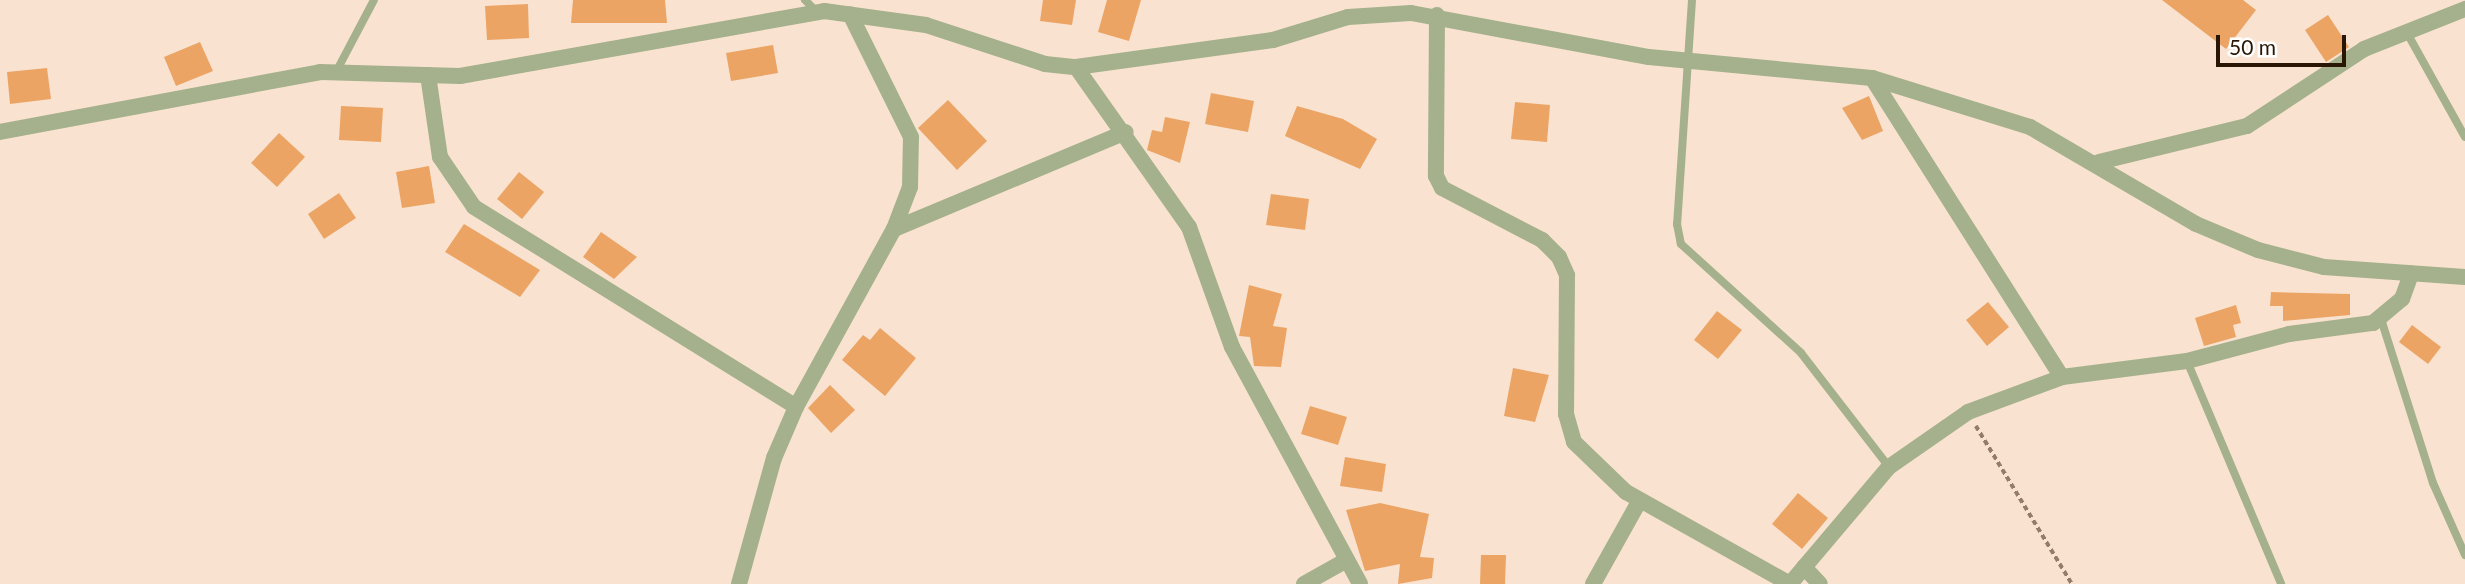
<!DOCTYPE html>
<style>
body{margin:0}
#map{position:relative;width:2465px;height:584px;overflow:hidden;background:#f9e3d0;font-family:Lato,sans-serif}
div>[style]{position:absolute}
.building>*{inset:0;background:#eca464}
.path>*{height:3.5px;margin-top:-1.75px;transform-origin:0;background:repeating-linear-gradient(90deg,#927d6b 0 5px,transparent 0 8.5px)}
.lane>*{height:8px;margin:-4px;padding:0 4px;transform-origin:4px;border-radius:4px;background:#a5b18c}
.street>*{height:16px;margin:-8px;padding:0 8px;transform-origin:8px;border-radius:8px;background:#a5b18c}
span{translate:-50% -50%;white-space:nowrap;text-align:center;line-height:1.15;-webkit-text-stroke:5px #fff;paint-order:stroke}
.scale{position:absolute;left:2216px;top:35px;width:130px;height:32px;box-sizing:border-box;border:4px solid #291604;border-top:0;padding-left:9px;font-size:21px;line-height:24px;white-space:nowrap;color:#291604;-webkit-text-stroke:5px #fff;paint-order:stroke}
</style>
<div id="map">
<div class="building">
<i style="clip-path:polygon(573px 0,665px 0,667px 23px,571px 23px)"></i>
<i style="clip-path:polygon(1043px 0,1076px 0,1072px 25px,1040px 21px)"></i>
<i style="clip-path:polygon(1107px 0,1141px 0,1129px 41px,1098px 32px)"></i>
<i style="clip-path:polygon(2162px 0,2243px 0,2256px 10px,2226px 49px)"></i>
<i style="clip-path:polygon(528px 4px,529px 38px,487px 40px,485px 6px)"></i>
<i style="clip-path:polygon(2328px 15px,2349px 47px,2326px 62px,2305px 30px)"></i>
<i style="clip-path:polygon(200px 42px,213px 71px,176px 86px,164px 57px)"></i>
<i style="clip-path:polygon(773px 45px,778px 73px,731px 81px,726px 53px)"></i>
<i style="clip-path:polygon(47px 68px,51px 99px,10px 104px,7px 72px)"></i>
<i style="clip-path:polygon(1211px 93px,1254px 101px,1248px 132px,1205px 124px)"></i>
<i style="clip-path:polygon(1869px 96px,1883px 131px,1862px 140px,1842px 108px)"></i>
<i style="clip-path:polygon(948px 100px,987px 141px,957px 170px,918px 128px)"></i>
<i style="clip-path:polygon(1515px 102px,1550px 105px,1547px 142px,1511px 139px)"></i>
<i style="clip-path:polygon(341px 106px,383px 108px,381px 142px,339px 140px)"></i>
<i style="clip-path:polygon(1297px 106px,1343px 119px,1377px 139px,1360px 169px,1285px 136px)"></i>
<i style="clip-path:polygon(1165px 117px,1190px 122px,1180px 163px,1147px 150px,1152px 130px,1162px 132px)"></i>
<i style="clip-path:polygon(279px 133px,305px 157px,277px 187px,251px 163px)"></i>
<i style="clip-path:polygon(429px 166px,435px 203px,402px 208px,396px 172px)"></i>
<i style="clip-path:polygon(519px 172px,544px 192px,522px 219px,497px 199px)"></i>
<i style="clip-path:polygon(339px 193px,356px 218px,324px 239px,308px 214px)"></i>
<i style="clip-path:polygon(1271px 194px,1309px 199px,1305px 230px,1266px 225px)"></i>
<i style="clip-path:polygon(464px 224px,540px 270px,520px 297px,445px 252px)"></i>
<i style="clip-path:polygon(601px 232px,637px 257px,614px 279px,583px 257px)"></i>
<i style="clip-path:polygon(1249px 285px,1282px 294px,1273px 326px,1287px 328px,1281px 367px,1254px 366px,1250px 337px,1239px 336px)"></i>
<i style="clip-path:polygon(2271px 292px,2350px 294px,2350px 315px,2283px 321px,2283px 306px,2270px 306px)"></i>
<i style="clip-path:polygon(1988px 302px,2009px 327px,1987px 346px,1966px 320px)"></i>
<i style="clip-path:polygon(2236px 305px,2241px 323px,2233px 325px,2236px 337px,2204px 346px,2195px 318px)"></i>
<i style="clip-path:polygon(1717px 311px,1742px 330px,1718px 359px,1694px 340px)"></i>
<i style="clip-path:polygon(2412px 325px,2441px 347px,2428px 364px,2399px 342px)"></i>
<i style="clip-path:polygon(880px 328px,916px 358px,885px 396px,842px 360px,863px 335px,870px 340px)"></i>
<i style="clip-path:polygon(1513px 368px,1549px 375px,1535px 422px,1504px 416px)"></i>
<i style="clip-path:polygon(830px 385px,855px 410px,831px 433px,808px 408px)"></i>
<i style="clip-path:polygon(1310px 406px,1347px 417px,1338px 445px,1301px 434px)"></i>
<i style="clip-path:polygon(1345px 457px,1386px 464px,1382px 492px,1340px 486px)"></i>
<i style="clip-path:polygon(1798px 493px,1828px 518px,1802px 549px,1772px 524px)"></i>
<i style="clip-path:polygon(1380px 503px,1429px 514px,1420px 557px,1434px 558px,1432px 578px,1398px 584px,1400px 564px,1365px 571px,1346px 510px)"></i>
<i style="clip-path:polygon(1481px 555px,1506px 555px,1505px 584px,1480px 584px)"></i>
</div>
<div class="path">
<i style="left:1976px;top:426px;width:185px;rotate:58.7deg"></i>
</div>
<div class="lane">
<i style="left:805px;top:0;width:17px;rotate:45deg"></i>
<i style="left:1692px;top:0;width:225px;rotate:93.8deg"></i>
<i style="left:1677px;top:224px;width:20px;rotate:79deg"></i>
<i style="left:1681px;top:244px;width:162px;rotate:42.2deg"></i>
<i style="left:1801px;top:353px;width:144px;rotate:52.3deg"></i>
<i style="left:2406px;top:31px;width:121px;rotate:60.9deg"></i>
<i style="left:336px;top:72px;width:81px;rotate:-62.2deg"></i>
<i style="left:2381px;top:319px;width:172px;rotate:72.4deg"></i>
<i style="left:2433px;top:483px;width:79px;rotate:66deg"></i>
<i style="left:2187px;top:361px;width:242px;rotate:67.1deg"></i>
</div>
<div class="street">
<i style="left:1437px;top:15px;width:161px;rotate:90.4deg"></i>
<i style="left:1436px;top:176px;width:13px;rotate:63deg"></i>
<i style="left:1442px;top:188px;width:113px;rotate:27.5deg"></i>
<i style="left:1542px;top:240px;width:24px;rotate:45deg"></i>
<i style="left:1559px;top:257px;width:20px;rotate:66deg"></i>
<i style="left:1567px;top:275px;width:139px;rotate:90.4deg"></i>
<i style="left:1566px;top:414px;width:29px;rotate:74deg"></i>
<i style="left:1574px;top:442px;width:72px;rotate:43.9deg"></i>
<i style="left:1626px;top:492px;width:188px;rotate:29.3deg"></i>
<i style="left:1076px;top:67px;width:196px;rotate:54.8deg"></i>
<i style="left:1189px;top:227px;width:127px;rotate:70.3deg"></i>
<i style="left:1232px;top:347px;width:269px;rotate:61.6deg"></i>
<i style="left:428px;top:75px;width:83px;rotate:81.7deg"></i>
<i style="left:440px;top:157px;width:60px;rotate:55.8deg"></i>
<i style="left:474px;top:207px;width:379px;rotate:31.8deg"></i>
<i style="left:1872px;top:78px;width:354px;rotate:57.6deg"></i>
<i style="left:0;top:132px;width:326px;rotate:-10.6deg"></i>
<i style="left:320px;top:72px;width:140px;rotate:1.6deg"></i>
<i style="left:460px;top:76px;width:370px;rotate:-10.1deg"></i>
<i style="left:824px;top:11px;width:103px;rotate:7.8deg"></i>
<i style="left:926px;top:25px;width:125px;rotate:18.1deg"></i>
<i style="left:1045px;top:64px;width:31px;rotate:6deg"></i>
<i style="left:1076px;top:67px;width:199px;rotate:-7.8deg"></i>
<i style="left:1273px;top:40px;width:78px;rotate:-17deg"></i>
<i style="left:1348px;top:17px;width:63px;rotate:-3.6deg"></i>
<i style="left:1411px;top:13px;width:242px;rotate:10.5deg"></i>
<i style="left:1649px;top:57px;width:224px;rotate:5.4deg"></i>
<i style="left:1872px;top:78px;width:165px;rotate:17.2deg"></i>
<i style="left:2030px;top:127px;width:192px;rotate:30.3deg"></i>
<i style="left:2196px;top:224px;width:67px;rotate:22.8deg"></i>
<i style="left:2258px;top:250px;width:68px;rotate:14.4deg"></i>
<i style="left:2324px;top:267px;width:141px;rotate:4.1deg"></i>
<i style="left:2099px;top:162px;width:152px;rotate:-13.7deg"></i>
<i style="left:2247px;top:126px;width:140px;rotate:-33.3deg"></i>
<i style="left:2364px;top:49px;width:109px;rotate:-21.6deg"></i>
<i style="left:894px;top:229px;width:251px;rotate:-22.7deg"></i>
<i style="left:1804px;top:567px;width:23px;rotate:47deg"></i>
<i style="left:739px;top:584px;width:131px;rotate:-74.5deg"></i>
<i style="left:774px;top:458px;width:56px;rotate:-66.7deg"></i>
<i style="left:796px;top:407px;width:203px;rotate:-61.2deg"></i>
<i style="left:894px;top:229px;width:45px;rotate:-69.1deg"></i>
<i style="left:910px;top:187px;width:50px;rotate:-88.9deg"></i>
<i style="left:911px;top:137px;width:137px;rotate:-116.4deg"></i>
<i style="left:1304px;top:584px;width:49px;rotate:-29.2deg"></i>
<i style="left:1593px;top:584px;width:96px;rotate:-60.8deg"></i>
<i style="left:1790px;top:584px;width:153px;rotate:-49.8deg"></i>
<i style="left:1889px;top:467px;width:96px;rotate:-34.8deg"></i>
<i style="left:1968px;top:412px;width:100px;rotate:-20.4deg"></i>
<i style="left:2062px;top:377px;width:126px;rotate:-7.3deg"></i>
<i style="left:2187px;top:361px;width:106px;rotate:-14.8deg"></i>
<i style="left:2289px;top:334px;width:85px;rotate:-7.5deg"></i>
<i style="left:2373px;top:323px;width:38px;rotate:-40deg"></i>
<i style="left:2402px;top:299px;width:27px;rotate:-70deg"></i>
</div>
<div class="scale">50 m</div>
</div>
